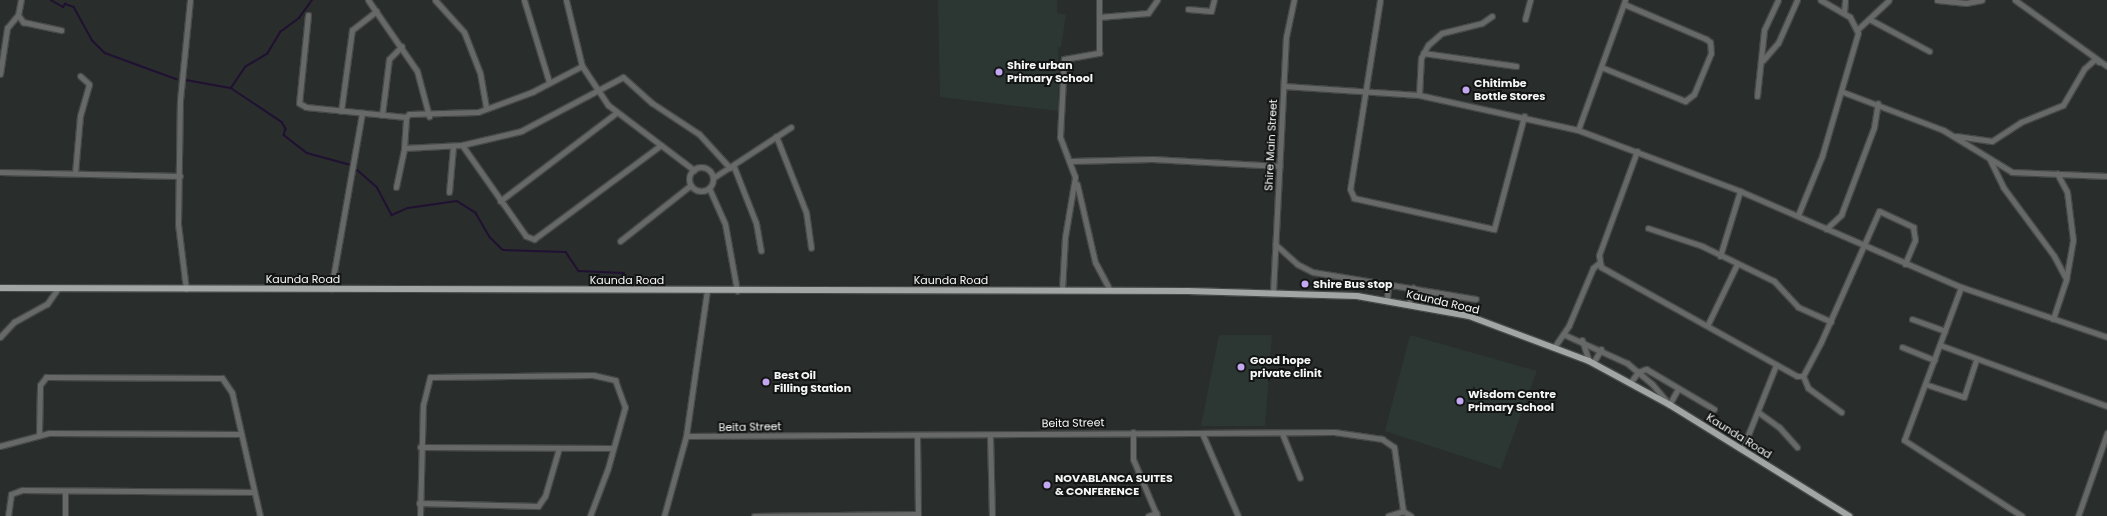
<!DOCTYPE html>
<style>
body{margin:0}
#map{position:relative;width:2107px;height:516px;overflow:hidden;background:#292d2b;font-family:Poppins,sans-serif}
div>[style]{position:absolute}
.built>*{inset:0;background:#2c3733}
.stream>*{height:1.5px;margin:-0.75px;padding:0 0.75px;transform-origin:0.75px;border-radius:0.75px;background:#201132}
.roads{filter:drop-shadow(1px 0 #454947) drop-shadow(-1px 0 #454947) drop-shadow(0 1px #454947) drop-shadow(0 -1px #454947)}
.minor>*{height:5px;margin:-2.5px;padding:0 2.5px;transform-origin:2.5px;border-radius:2.5px;background:#676969}
.minor>.ring{margin:-2.5px;padding:0;box-sizing:content-box;background:none;border:5px solid #676969;border-radius:50%}
.major>*{height:6px;margin:-3px;padding:0 3px;transform-origin:3px;border-radius:3px;background:#a2a6a5}
.dots>*{width:11px;height:11px;translate:-50% -50%;box-sizing:border-box;border:2px solid #131514;border-radius:50%}
span{translate:-50% -50%;white-space:nowrap;text-align:center;line-height:1.15;-webkit-text-stroke:4px #131514;paint-order:stroke}
.poi-label{font-size:11px;color:#f3f6f5;font-weight:700}
.left{translate:0 -50%;text-align:left}
.street-label{font-size:11px;color:#f3f6f5}
</style>
<div id="map">
<div class="built">
<i style="clip-path:polygon(938px 0,1057px 0,1057px 13px,1066px 15px,1061px 47px,1058px 47px,1059px 111px,940px 97px)"></i>
<i style="clip-path:polygon(1219px 335px,1272px 335px,1265px 426px,1201px 426px)"></i>
<i style="clip-path:polygon(1410px 335px,1537px 371px,1501px 469px,1385px 431px)"></i>
</div>
<div class="stream">
<i style="left:51px;top:0;width:14px;rotate:30deg"></i>
<i style="left:63px;top:7px;width:4px;rotate:-56deg"></i>
<i style="left:65px;top:4px;width:9px;rotate:18deg"></i>
<i style="left:74px;top:7px;width:39px;rotate:61deg"></i>
<i style="left:93px;top:41px;width:17px;rotate:45deg"></i>
<i style="left:105px;top:53px;width:76px;rotate:20.1deg"></i>
<i style="left:186px;top:80px;width:46px;rotate:10.1deg"></i>
<i style="left:231px;top:88px;width:61px;rotate:33.7deg"></i>
<i style="left:282px;top:122px;width:8px;rotate:60deg"></i>
<i style="left:286px;top:129px;width:6px;rotate:108deg"></i>
<i style="left:284px;top:135px;width:29px;rotate:38deg"></i>
<i style="left:307px;top:153px;width:46px;rotate:15.3deg"></i>
<i style="left:231px;top:88px;width:25px;rotate:-56deg"></i>
<i style="left:245px;top:67px;width:26px;rotate:-31deg"></i>
<i style="left:267px;top:54px;width:26px;rotate:-59deg"></i>
<i style="left:280px;top:32px;width:24px;rotate:-36deg"></i>
<i style="left:299px;top:18px;width:22px;rotate:-54deg"></i>
<i style="left:354px;top:167px;width:30px;rotate:41deg"></i>
<i style="left:377px;top:187px;width:32px;rotate:62deg"></i>
<i style="left:392px;top:215px;width:17px;rotate:-24deg"></i>
<i style="left:408px;top:208px;width:49px;rotate:-8.1deg"></i>
<i style="left:457px;top:201px;width:22px;rotate:32deg"></i>
<i style="left:476px;top:213px;width:28px;rotate:60deg"></i>
<i style="left:490px;top:237px;width:18px;rotate:45deg"></i>
<i style="left:503px;top:250px;width:63px;rotate:1.8deg"></i>
<i style="left:566px;top:252px;width:23px;rotate:56deg"></i>
<i style="left:579px;top:271px;width:45px;rotate:2.5deg"></i>
</div>
<div class="roads">
<div class="minor">
<i style="left:368px;top:0;width:86px;rotate:55.4deg"></i>
<i style="left:417px;top:71px;width:47px;rotate:75.1deg"></i>
<i style="left:435px;top:0;width:43px;rotate:47.8deg"></i>
<i style="left:464px;top:32px;width:44px;rotate:68.7deg"></i>
<i style="left:480px;top:73px;width:36px;rotate:80deg"></i>
<i style="left:524px;top:0;width:86px;rotate:73deg"></i>
<i style="left:566px;top:0;width:68px;rotate:76.4deg"></i>
<i style="left:582px;top:66px;width:47px;rotate:56.3deg"></i>
<i style="left:608px;top:105px;width:108px;rotate:37.1deg"></i>
<i style="left:1380px;top:0;width:191px;rotate:99deg"></i>
<i style="left:1350px;top:189px;width:10px;rotate:66deg"></i>
<i style="left:1354px;top:198px;width:143px;rotate:12.5deg"></i>
<i style="left:1494px;top:229px;width:117px;rotate:-75.1deg"></i>
<i style="left:1937px;top:0;width:29px;rotate:6deg"></i>
<i style="left:1966px;top:3px;width:16px;rotate:-11deg"></i>
<i style="left:2015px;top:0;width:113px;rotate:35.7deg"></i>
<i style="left:1188px;top:9px;width:23px;rotate:5deg"></i>
<i style="left:1211px;top:11px;width:11px;rotate:-75deg"></i>
<i style="left:1844px;top:12px;width:12px;rotate:-85deg"></i>
<i style="left:18px;top:15px;width:15px;rotate:-79deg"></i>
<i style="left:308px;top:15px;width:88px;rotate:95.8deg"></i>
<i style="left:299px;top:103px;width:8px;rotate:30deg"></i>
<i style="left:306px;top:107px;width:100px;rotate:5.7deg"></i>
<i style="left:1099px;top:17px;width:49px;rotate:-4.7deg"></i>
<i style="left:1148px;top:13px;width:16px;rotate:-55deg"></i>
<i style="left:1525px;top:19px;width:20px;rotate:-75deg"></i>
<i style="left:1871px;top:20px;width:66px;rotate:28.1deg"></i>
<i style="left:1858px;top:29px;width:42px;rotate:-43.1deg"></i>
<i style="left:1423px;top:53px;width:94px;rotate:8deg"></i>
<i style="left:1763px;top:60px;width:23px;rotate:-49deg"></i>
<i style="left:1778px;top:43px;width:47px;rotate:-66.2deg"></i>
<i style="left:1601px;top:67px;width:91px;rotate:22deg"></i>
<i style="left:1685px;top:101px;width:11px;rotate:-38deg"></i>
<i style="left:1694px;top:94px;width:44px;rotate:-67.5deg"></i>
<i style="left:1711px;top:53px;width:11px;rotate:-95deg"></i>
<i style="left:1710px;top:42px;width:5px;rotate:-143deg"></i>
<i style="left:1706px;top:39px;width:89px;rotate:-156.9deg"></i>
<i style="left:0;top:74px;width:47px;rotate:-81.3deg"></i>
<i style="left:7px;top:28px;width:17px;rotate:-50deg"></i>
<i style="left:18px;top:15px;width:9px;rotate:54deg"></i>
<i style="left:23px;top:22px;width:39px;rotate:12deg"></i>
<i style="left:1284px;top:86px;width:135px;rotate:3.8deg"></i>
<i style="left:1419px;top:95px;width:163px;rotate:12.4deg"></i>
<i style="left:1578px;top:130px;width:173px;rotate:20.6deg"></i>
<i style="left:1740px;top:191px;width:241px;rotate:23.5deg"></i>
<i style="left:1961px;top:287px;width:154px;rotate:18.9deg"></i>
<i style="left:1843px;top:92px;width:107px;rotate:20.8deg"></i>
<i style="left:1943px;top:130px;width:81px;rotate:31.3deg"></i>
<i style="left:2012px;top:172px;width:95px;rotate:2.4deg"></i>
<i style="left:1419px;top:95px;width:37px;rotate:-87deg"></i>
<i style="left:1421px;top:58px;width:15px;rotate:-62deg"></i>
<i style="left:1428px;top:45px;width:18px;rotate:-41deg"></i>
<i style="left:1442px;top:33px;width:41px;rotate:-14deg"></i>
<i style="left:1482px;top:23px;width:12px;rotate:-35deg"></i>
<i style="left:1757px;top:96px;width:66px;rotate:-83.9deg"></i>
<i style="left:1764px;top:30px;width:33px;rotate:-65deg"></i>
<i style="left:341px;top:111px;width:82px;rotate:-82.3deg"></i>
<i style="left:352px;top:30px;width:31px;rotate:-38deg"></i>
<i style="left:382px;top:115px;width:56px;rotate:-82.9deg"></i>
<i style="left:389px;top:59px;width:18px;rotate:-45deg"></i>
<i style="left:1578px;top:130px;width:138px;rotate:-70.1deg"></i>
<i style="left:776px;top:136px;width:82px;rotate:68.5deg"></i>
<i style="left:806px;top:212px;width:36px;rotate:82deg"></i>
<i style="left:1956px;top:136px;width:36px;rotate:8deg"></i>
<i style="left:1992px;top:141px;width:35px;rotate:-33deg"></i>
<i style="left:2021px;top:122px;width:45px;rotate:-22deg"></i>
<i style="left:2063px;top:105px;width:42px;rotate:-59.7deg"></i>
<i style="left:2084px;top:69px;width:15px;rotate:-42deg"></i>
<i style="left:2095px;top:59px;width:5px;rotate:37deg"></i>
<i style="left:462px;top:145px;width:111px;rotate:54.9deg"></i>
<i style="left:526px;top:236px;width:9px;rotate:21deg"></i>
<i style="left:534px;top:239px;width:158px;rotate:-36.5deg"></i>
<i style="left:404px;top:148px;width:31px;rotate:-86deg"></i>
<i style="left:406px;top:117px;width:4px;rotate:-45deg"></i>
<i style="left:409px;top:114px;width:69px;rotate:-1.7deg"></i>
<i style="left:478px;top:112px;width:58px;rotate:-20.3deg"></i>
<i style="left:532px;top:92px;width:56px;rotate:-27.5deg"></i>
<i style="left:1637px;top:151px;width:111px;rotate:110.1deg"></i>
<i style="left:1599px;top:255px;width:12px;rotate:81deg"></i>
<i style="left:1601px;top:267px;width:224px;rotate:29.1deg"></i>
<i style="left:1797px;top:376px;width:6px"></i>
<i style="left:1803px;top:376px;width:38px;rotate:-62deg"></i>
<i style="left:1821px;top:342px;width:143px;rotate:-66.1deg"></i>
<i style="left:1879px;top:211px;width:38px;rotate:25deg"></i>
<i style="left:1913px;top:227px;width:13px;rotate:81deg"></i>
<i style="left:1915px;top:240px;width:26px;rotate:113deg"></i>
<i style="left:1990px;top:160px;width:30px;rotate:64deg"></i>
<i style="left:2003px;top:187px;width:86px;rotate:53.5deg"></i>
<i style="left:2054px;top:256px;width:26px;rotate:62deg"></i>
<i style="left:1070px;top:161px;width:82px;rotate:-1.4deg"></i>
<i style="left:1152px;top:159px;width:128px;rotate:3.1deg"></i>
<i style="left:734px;top:167px;width:60px;rotate:68.6deg"></i>
<i style="left:756px;top:223px;width:28px;rotate:80deg"></i>
<i class="ring" style="left:689px;top:167px;width:19px;height:19px"></i>
<i style="left:0;top:172px;width:180px;rotate:1.3deg"></i>
<i style="left:75px;top:173px;width:57px;rotate:-85deg"></i>
<i style="left:80px;top:116px;width:33px;rotate:-74deg"></i>
<i style="left:89px;top:84px;width:12px;rotate:-138deg"></i>
<i style="left:713px;top:178px;width:93px;rotate:-33.2deg"></i>
<i style="left:1077px;top:184px;width:80px;rotate:77deg"></i>
<i style="left:1095px;top:262px;width:32px;rotate:62deg"></i>
<i style="left:396px;top:187px;width:40px;rotate:-78deg"></i>
<i style="left:404px;top:148px;width:58px;rotate:-3deg"></i>
<i style="left:462px;top:145px;width:61px;rotate:-13.3deg"></i>
<i style="left:521px;top:131px;width:115px;rotate:-27.9deg"></i>
<i style="left:623px;top:77px;width:39px;rotate:42deg"></i>
<i style="left:652px;top:103px;width:56px;rotate:33.4deg"></i>
<i style="left:699px;top:134px;width:46px;rotate:47.6deg"></i>
<i style="left:709px;top:188px;width:39px;rotate:66deg"></i>
<i style="left:725px;top:224px;width:68px;rotate:79.8deg"></i>
<i style="left:449px;top:192px;width:45px;rotate:-84.9deg"></i>
<i style="left:500px;top:201px;width:146px;rotate:-37.2deg"></i>
<i style="left:1798px;top:215px;width:64px;rotate:-67.9deg"></i>
<i style="left:1822px;top:156px;width:128px;rotate:-73.7deg"></i>
<i style="left:1858px;top:33px;width:18px;rotate:-117deg"></i>
<i style="left:1850px;top:17px;width:34px;rotate:-150deg"></i>
<i style="left:1648px;top:228px;width:57px;rotate:18.4deg"></i>
<i style="left:1702px;top:246px;width:80px;rotate:25.9deg"></i>
<i style="left:1774px;top:281px;width:35px;rotate:47deg"></i>
<i style="left:1798px;top:307px;width:36px;rotate:24deg"></i>
<i style="left:1826px;top:229px;width:21px;rotate:-43deg"></i>
<i style="left:1841px;top:215px;width:94px;rotate:-69.4deg"></i>
<i style="left:1874px;top:127px;width:24px;rotate:-81deg"></i>
<i style="left:620px;top:241px;width:90px;rotate:-38.3deg"></i>
<i style="left:1275px;top:244px;width:30px;rotate:42deg"></i>
<i style="left:1297px;top:264px;width:18px;rotate:27deg"></i>
<i style="left:1313px;top:272px;width:165px;rotate:9.4deg"></i>
<i style="left:1720px;top:256px;width:68px;rotate:-72.9deg"></i>
<i style="left:1961px;top:287px;width:163px;rotate:110.4deg"></i>
<i style="left:1904px;top:440px;width:140px;rotate:32.8deg"></i>
<i style="left:186px;top:289px;width:65px;rotate:-97deg"></i>
<i style="left:178px;top:224px;width:124px;rotate:-89.1deg"></i>
<i style="left:180px;top:100px;width:100px;rotate:-84.3deg"></i>
<i style="left:331px;top:289px;width:179px;rotate:-80deg"></i>
<i style="left:1062px;top:290px;width:53px;rotate:-86.8deg"></i>
<i style="left:1065px;top:237px;width:61px;rotate:-80.5deg"></i>
<i style="left:1075px;top:177px;width:43px;rotate:-110.6deg"></i>
<i style="left:1060px;top:137px;width:78px;rotate:-87.1deg"></i>
<i style="left:1064px;top:59px;width:36px;rotate:-10deg"></i>
<i style="left:1099px;top:53px;width:53px;rotate:-90deg"></i>
<i style="left:1273px;top:292px;width:255px;rotate:-87.1deg"></i>
<i style="left:1286px;top:37px;width:38px;rotate:-78deg"></i>
<i style="left:1387px;top:300px;width:17px;rotate:-87deg"></i>
<i style="left:1409px;top:303px;width:16px;rotate:-76deg"></i>
<i style="left:1912px;top:319px;width:35px;rotate:20deg"></i>
<i style="left:2053px;top:319px;width:41px;rotate:-71.6deg"></i>
<i style="left:2066px;top:280px;width:41px;rotate:-80.1deg"></i>
<i style="left:2073px;top:240px;width:48px;rotate:-97.1deg"></i>
<i style="left:2067px;top:192px;width:21px;rotate:-118deg"></i>
<i style="left:1708px;top:324px;width:67px;rotate:-64.2deg"></i>
<i style="left:1563px;top:334px;width:70px;rotate:24.4deg"></i>
<i style="left:1627px;top:363px;width:34px;rotate:40deg"></i>
<i style="left:1653px;top:385px;width:25px;rotate:50deg"></i>
<i style="left:0;top:337px;width:21px;rotate:-47deg"></i>
<i style="left:14px;top:322px;width:38px;rotate:-29deg"></i>
<i style="left:47px;top:304px;width:19px;rotate:-55deg"></i>
<i style="left:1582px;top:340px;width:22px;rotate:72deg"></i>
<i style="left:1940px;top:345px;width:178px;rotate:20.1deg"></i>
<i style="left:1555px;top:346px;width:25px;rotate:-56deg"></i>
<i style="left:1569px;top:325px;width:62px;rotate:-67.2deg"></i>
<i style="left:1593px;top:268px;width:8px;rotate:-40deg"></i>
<i style="left:1902px;top:347px;width:35px;rotate:22deg"></i>
<i style="left:1593px;top:363px;width:16px;rotate:-60deg"></i>
<i style="left:1803px;top:376px;width:13px;rotate:67deg"></i>
<i style="left:1808px;top:388px;width:41px;rotate:36deg"></i>
<i style="left:1630px;top:383px;width:14px;rotate:-54deg"></i>
<i style="left:1638px;top:372px;width:9px;rotate:-21deg"></i>
<i style="left:1646px;top:369px;width:79px;rotate:30.5deg"></i>
<i style="left:1925px;top:384px;width:41px;rotate:18.4deg"></i>
<i style="left:1964px;top:397px;width:40px;rotate:-72deg"></i>
<i style="left:1669px;top:405px;width:18px;rotate:-61deg"></i>
<i style="left:1758px;top:412px;width:26px;rotate:36deg"></i>
<i style="left:1779px;top:427px;width:27px;rotate:48deg"></i>
<i style="left:1133px;top:432px;width:27px;rotate:90deg"></i>
<i style="left:1133px;top:459px;width:62px;rotate:67.2deg"></i>
<i style="left:1202px;top:433px;width:90px;rotate:66.6deg"></i>
<i style="left:1282px;top:433px;width:48px;rotate:68.2deg"></i>
<i style="left:39px;top:434px;width:49px;rotate:-88.8deg"></i>
<i style="left:40px;top:385px;width:10px;rotate:-53deg"></i>
<i style="left:46px;top:377px;width:176px;rotate:0.3deg"></i>
<i style="left:222px;top:378px;width:18px;rotate:56deg"></i>
<i style="left:232px;top:393px;width:126px;rotate:77.2deg"></i>
<i style="left:917px;top:435px;width:81px;rotate:89.3deg"></i>
<i style="left:990px;top:435px;width:81px;rotate:88.6deg"></i>
<i style="left:686px;top:436px;width:648px;rotate:-0.35deg"></i>
<i style="left:1334px;top:432px;width:49px;rotate:8.3deg"></i>
<i style="left:1382px;top:439px;width:14px;rotate:34deg"></i>
<i style="left:1394px;top:447px;width:65px;rotate:82deg"></i>
<i style="left:0;top:446px;width:51px;rotate:-14.9deg"></i>
<i style="left:49px;top:433px;width:192px;rotate:0.3deg"></i>
<i style="left:420px;top:447px;width:193px;rotate:0.3deg"></i>
<i style="left:1742px;top:450px;width:92px;rotate:-68.2deg"></i>
<i style="left:65px;top:491px;width:25px;rotate:90deg"></i>
<i style="left:419px;top:503px;width:119px;rotate:1.4deg"></i>
<i style="left:538px;top:506px;width:12px;rotate:-55deg"></i>
<i style="left:545px;top:496px;width:50px;rotate:-73.7deg"></i>
<i style="left:1403px;top:511px;width:9px;rotate:32deg"></i>
<i style="left:8px;top:516px;width:22px;rotate:-82deg"></i>
<i style="left:11px;top:494px;width:12px;rotate:-20deg"></i>
<i style="left:22px;top:490px;width:232px;rotate:0.5deg"></i>
<i style="left:420px;top:516px;width:111px;rotate:-88.5deg"></i>
<i style="left:423px;top:405px;width:29px;rotate:-76deg"></i>
<i style="left:430px;top:377px;width:163px;rotate:-0.7deg"></i>
<i style="left:593px;top:375px;width:23px;rotate:13deg"></i>
<i style="left:615px;top:380px;width:29px;rotate:70deg"></i>
<i style="left:625px;top:407px;width:63px;rotate:105.6deg"></i>
<i style="left:608px;top:468px;width:51px;rotate:110.6deg"></i>
<i style="left:664px;top:516px;width:83px;rotate:-74.6deg"></i>
<i style="left:686px;top:436px;width:147px;rotate:-81.8deg"></i>
<i style="left:754px;top:516px;width:163px;rotate:-0.7deg"></i>
<i style="left:1148px;top:516px;width:9px;rotate:-21deg"></i>
<i style="left:1388px;top:516px;width:16px;rotate:-18deg"></i>
<i style="left:2078px;top:516px;width:88px;rotate:-70.7deg"></i>
</div>
<div class="major">
<i style="left:0;top:288px;width:1188px;rotate:0.14deg"></i>
<i style="left:1188px;top:291px;width:169px;rotate:1.7deg"></i>
<i style="left:1357px;top:296px;width:114px;rotate:10.1deg"></i>
<i style="left:1469px;top:316px;width:128px;rotate:20.6deg"></i>
<i style="left:1589px;top:361px;width:92px;rotate:28.5deg"></i>
<i style="left:1670px;top:405px;width:211px;rotate:31.8deg"></i>
</div>
</div>
<div class="dots">
<i style="left:999px;top:72px;background:#c4a7f1"></i>
<i style="left:1466px;top:90px;background:#c4a7f1"></i>
<i style="left:1305px;top:284px;background:#c4a7f1"></i>
<i style="left:1241px;top:367px;background:#c4a7f1"></i>
<i style="left:766px;top:382px;background:#c4a7f1"></i>
<i style="left:1460px;top:401px;background:#c4a7f1"></i>
<i style="left:1047px;top:485px;background:#c4a7f1"></i>
</div>
<div class="poi-label">
<span class="left" style="left:1007px;top:72px">Shire urban<br>Primary School</span>
<span class="left" style="left:1474px;top:90px">Chitimbe<br>Bottle Stores</span>
<span class="left" style="left:1313px;top:284px">Shire Bus stop</span>
<span class="left" style="left:1250px;top:367px">Good hope<br>private clinit</span>
<span class="left" style="left:774px;top:382px">Best Oil<br>Filling Station</span>
<span class="left" style="left:1468px;top:401px">Wisdom Centre<br>Primary School</span>
<span class="left" style="left:1055px;top:485px">NOVABLANCA SUITES<br>&amp; CONFERENCE</span>
</div>
<div class="street-label">
<span style="left:1271px;top:145px;rotate:-87deg">Shire Main Street</span>
<span style="left:303px;top:279px">Kaunda Road</span>
<span style="left:627px;top:280px">Kaunda Road</span>
<span style="left:951px;top:280px">Kaunda Road</span>
<span style="left:1443px;top:302px;rotate:13deg">Kaunda Road</span>
<span style="left:1073px;top:423px;rotate:-1deg">Beita Street</span>
<span style="left:750px;top:427px;rotate:-1deg">Beita Street</span>
<span style="left:1739px;top:436px;rotate:32deg">Kaunda Road</span>
</div>
</div>
